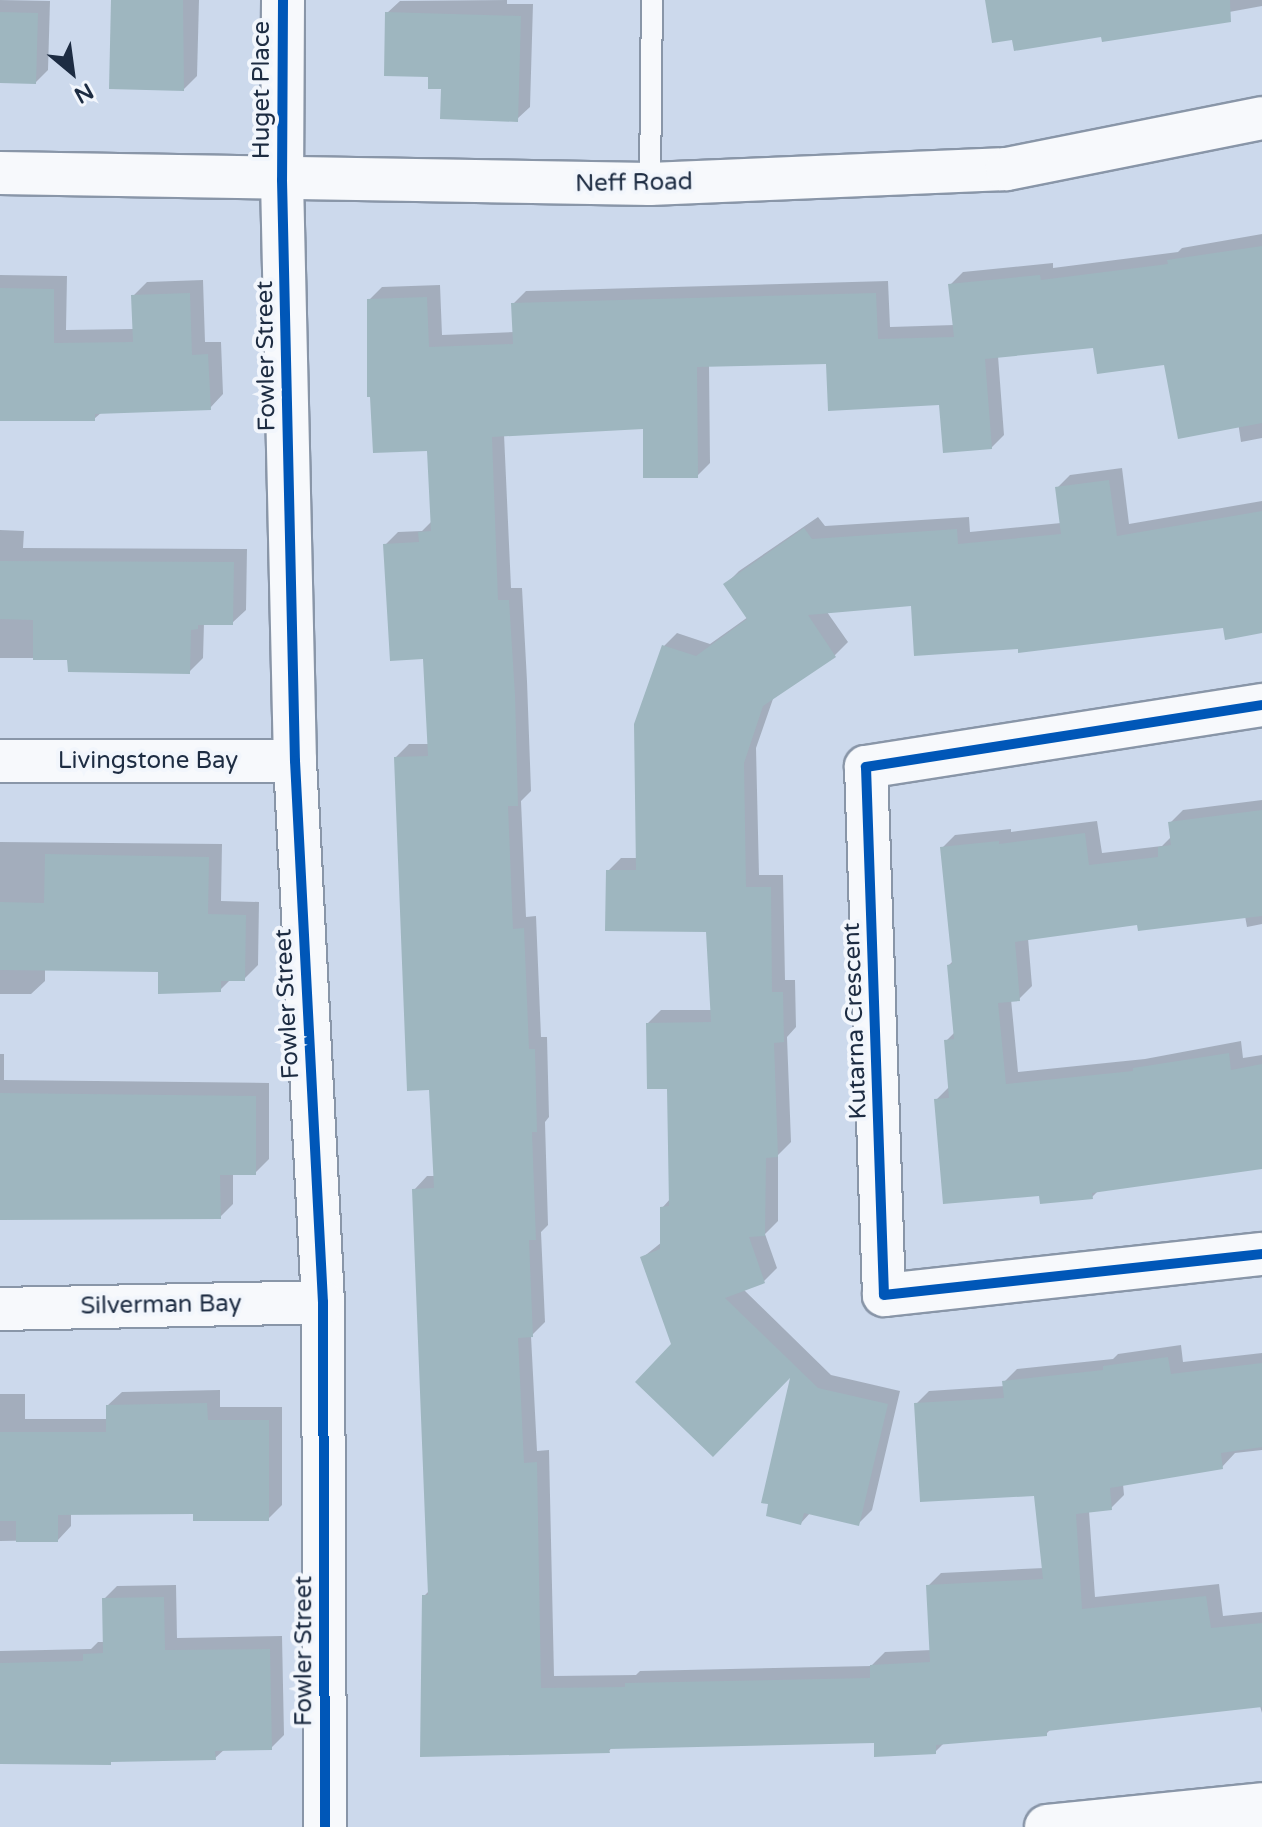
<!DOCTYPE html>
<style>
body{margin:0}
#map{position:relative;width:1262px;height:1827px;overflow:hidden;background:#ccd9ec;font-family:"Varela Round",sans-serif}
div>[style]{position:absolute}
.shadow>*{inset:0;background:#0003}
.building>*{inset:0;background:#9eb6bf}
.roads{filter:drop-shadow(2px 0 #8996a8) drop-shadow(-2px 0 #8996a8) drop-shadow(0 2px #8996a8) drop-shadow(0 -2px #8996a8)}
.lane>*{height:20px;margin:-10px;padding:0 10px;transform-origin:10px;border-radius:10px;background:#f7f9fc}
.street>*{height:42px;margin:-21px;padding:0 21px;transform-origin:21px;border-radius:21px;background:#f7f9fc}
.secondary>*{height:44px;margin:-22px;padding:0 22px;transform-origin:22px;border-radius:22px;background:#f7f9fc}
.cycleway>*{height:10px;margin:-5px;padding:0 5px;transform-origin:5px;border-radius:5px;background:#0057b8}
span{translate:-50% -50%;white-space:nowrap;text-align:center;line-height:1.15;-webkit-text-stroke:8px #f2f6fc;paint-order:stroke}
.street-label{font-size:24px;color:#1d2c42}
.north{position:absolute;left:32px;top:32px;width:80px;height:80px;-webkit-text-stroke:6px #f2f6fc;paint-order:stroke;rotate:151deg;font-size:22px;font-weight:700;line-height:32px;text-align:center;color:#1d2c42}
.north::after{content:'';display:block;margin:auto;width:28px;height:36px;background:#1d2c42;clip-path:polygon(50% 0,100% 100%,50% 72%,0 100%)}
</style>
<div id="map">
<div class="shadow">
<i style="clip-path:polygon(0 0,50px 1px,48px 70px,36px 82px,0 81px)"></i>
<i style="clip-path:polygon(113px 0,199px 0,197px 76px,184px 89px)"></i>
<i style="clip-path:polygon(507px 0,507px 4px,533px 4px,530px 107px,517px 119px,443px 87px,387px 13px,400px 1px)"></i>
<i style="clip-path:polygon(987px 0,1262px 0,1262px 6px,1103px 35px,1014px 37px)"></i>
<i style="clip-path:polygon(1262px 234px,1262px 438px,1241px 442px,1238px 422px,1166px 363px,1095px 346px,998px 356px,1004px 435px,991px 448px,941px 403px,828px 362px,709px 364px,710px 463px,697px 476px,645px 427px,504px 434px,511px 588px,522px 588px,527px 681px,531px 791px,521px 801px,526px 917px,536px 916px,541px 1037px,547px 1037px,549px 1117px,545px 1122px,548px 1225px,541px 1232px,545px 1322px,531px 1336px,537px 1451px,549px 1450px,554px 1676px,636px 1675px,640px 1671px,871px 1666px,885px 1652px,932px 1650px,928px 1586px,941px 1573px,1044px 1568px,1036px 1494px,916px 1404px,929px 1391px,1005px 1386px,1004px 1382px,1017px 1369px,1113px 1359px,1118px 1354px,1181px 1345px,1183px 1362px,1262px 1353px,1262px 1450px,1235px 1453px,1222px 1467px,1123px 1484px,1124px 1495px,1111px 1508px,1089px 1511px,1095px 1597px,1219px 1584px,1223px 1616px,1262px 1612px,1262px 1713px,1260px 1706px,1052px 1728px,1046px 1734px,945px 1742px,935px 1752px,876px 1741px,613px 1746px,609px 1751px,424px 1596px,429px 1591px,414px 1190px,427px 1176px,435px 1176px,431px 1088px,396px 757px,409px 744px,429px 744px,425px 656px,385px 545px,398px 532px,422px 531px,432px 521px,429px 449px,369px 300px,382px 287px,440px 285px,442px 335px,515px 332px,513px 304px,526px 291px,888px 281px,890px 327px,954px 325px,950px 285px,963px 272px,1053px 263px,1053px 268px,1178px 252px,1182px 248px)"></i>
<i style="clip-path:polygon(0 275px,67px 276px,66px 330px,134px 329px,133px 296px,147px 282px,203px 280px,205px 342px,221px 342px,223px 394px,210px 408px,102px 412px,94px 419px,0 419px)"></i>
<i style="clip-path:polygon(1122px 468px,1129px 524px,1262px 501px,1262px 631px,1225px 626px,1020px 647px,912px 604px,827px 612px,848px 642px,835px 655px,774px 696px,756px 748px,759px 875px,783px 875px,785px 980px,795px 980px,796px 1027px,787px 1037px,791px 1142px,778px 1155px,778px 1221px,765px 1234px,777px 1268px,764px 1281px,743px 1289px,831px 1375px,900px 1391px,872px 1510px,859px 1523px,811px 1512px,801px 1523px,794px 1372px,674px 1345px,642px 1258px,662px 1242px,662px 1208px,671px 1198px,669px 1087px,648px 1023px,661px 1010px,713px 1010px,708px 930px,608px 871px,621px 858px,638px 858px,664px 646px,677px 633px,710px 644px,748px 617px,726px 584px,739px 571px,818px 517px,825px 526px,969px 517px,970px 532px,1061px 523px,1057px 488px,1070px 475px)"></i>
<i style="clip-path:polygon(0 530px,24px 531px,23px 548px,247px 549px,246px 610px,232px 623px,204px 623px,203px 658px,189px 672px,69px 658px,0 658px)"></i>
<i style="clip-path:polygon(1262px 800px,1262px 924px,1247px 927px,1245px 916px,1139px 923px,1028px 938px,1032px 986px,1019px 999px,1011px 999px,1018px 1072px,1145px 1059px,1241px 1041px,1243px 1058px,1262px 1055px,1262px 1168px,1099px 1190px,1092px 1197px,1041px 1194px,936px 1100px,950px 1086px,946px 1041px,955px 1032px,949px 965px,953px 961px,942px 848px,955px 835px,1011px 829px,1011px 832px,1097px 821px,1102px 853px,1162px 846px,1172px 836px,1170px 823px,1183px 810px)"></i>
<i style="clip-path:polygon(0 842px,222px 844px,221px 901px,259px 902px,258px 965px,244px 979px,231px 979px,220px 990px,160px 970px,45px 968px,45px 981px,31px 994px,0 994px)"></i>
<i style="clip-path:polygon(0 1054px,4px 1054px,4px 1080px,269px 1083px,269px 1159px,255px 1173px,233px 1173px,233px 1204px,220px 1217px,0 1218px)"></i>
<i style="clip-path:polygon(220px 1390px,220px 1407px,282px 1407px,282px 1505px,268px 1519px,195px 1512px,71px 1513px,71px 1526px,58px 1540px,0 1541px,0 1394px,25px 1394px,25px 1419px,108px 1419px,108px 1405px,122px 1392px)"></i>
<i style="clip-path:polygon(176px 1585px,177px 1638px,282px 1636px,284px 1735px,271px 1748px,225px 1749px,215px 1758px,0 1763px,0 1651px,91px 1649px,98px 1642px,105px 1642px,104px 1599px,117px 1586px)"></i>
</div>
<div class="building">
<i style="clip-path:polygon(111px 0,183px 0,184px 91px,109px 89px)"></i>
<i style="clip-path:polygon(985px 0,1230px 0,1231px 22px,1102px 42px,1101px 37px,1014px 51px,1012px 40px,992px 43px)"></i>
<i style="clip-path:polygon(0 12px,38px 13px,36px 84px,0 83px)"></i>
<i style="clip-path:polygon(385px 12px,521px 16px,518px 122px,440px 119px,441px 89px,428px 89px,428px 77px,384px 76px)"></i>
<i style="clip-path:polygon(1262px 246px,1262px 423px,1178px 439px,1164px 365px,1097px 374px,1093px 348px,985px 359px,992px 449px,943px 453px,939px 405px,828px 411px,826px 364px,697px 367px,698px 478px,643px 478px,643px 429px,492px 437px,498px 600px,509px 600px,515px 695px,518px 806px,508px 806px,513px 929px,524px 928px,529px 1049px,535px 1049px,537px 1132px,532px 1132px,536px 1240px,529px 1240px,533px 1337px,518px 1338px,524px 1463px,537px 1462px,541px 1688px,625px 1687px,625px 1683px,870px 1678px,870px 1665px,930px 1662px,926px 1585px,1043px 1579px,1034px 1496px,920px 1502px,914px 1403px,1004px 1398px,1002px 1381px,1103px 1370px,1103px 1366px,1168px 1357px,1171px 1374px,1262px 1363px,1262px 1447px,1221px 1453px,1223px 1469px,1110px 1488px,1112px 1510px,1076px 1514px,1082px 1609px,1206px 1596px,1211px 1628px,1262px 1623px,1262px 1707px,1047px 1731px,1047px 1736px,936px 1745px,936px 1754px,874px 1757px,874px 1743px,609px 1749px,610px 1753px,420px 1757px,422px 1595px,428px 1595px,412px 1189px,434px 1188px,429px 1090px,407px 1091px,394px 757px,428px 756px,423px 659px,390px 661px,383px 544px,419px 542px,418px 532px,431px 531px,427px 451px,373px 453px,370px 397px,367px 397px,367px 299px,427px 297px,429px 347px,513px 344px,511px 303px,876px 293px,878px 339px,954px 337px,948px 284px,1040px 275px,1041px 280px,1168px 264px,1167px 260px)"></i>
<i style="clip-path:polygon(0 288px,54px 289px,54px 343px,133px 342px,131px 295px,190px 293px,192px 355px,208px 354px,211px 410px,95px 414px,95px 421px,0 421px)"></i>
<i style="clip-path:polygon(1109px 480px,1117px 536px,1262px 511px,1262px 633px,1225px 640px,1223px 628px,1018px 653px,1018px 649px,914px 656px,911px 606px,808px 615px,836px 657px,763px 706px,744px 763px,746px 887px,771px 887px,772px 992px,783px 992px,784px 1042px,774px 1043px,778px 1157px,766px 1158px,765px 1236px,749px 1237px,765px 1283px,725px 1298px,818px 1388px,888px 1404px,859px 1526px,804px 1513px,801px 1525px,766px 1516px,768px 1504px,761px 1503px,790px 1378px,713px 1457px,635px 1382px,671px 1344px,640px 1257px,660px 1249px,660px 1207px,669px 1206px,667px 1089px,647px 1089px,646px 1023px,711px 1022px,706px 932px,605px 931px,606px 870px,636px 870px,634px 724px,662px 645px,696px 656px,747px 619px,723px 584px,804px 528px,812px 539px,957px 529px,958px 544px,1061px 534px,1055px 487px)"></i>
<i style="clip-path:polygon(0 561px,234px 562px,233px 625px,198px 625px,198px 629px,191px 630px,190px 674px,68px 672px,67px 660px,33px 660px,33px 620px,0 619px)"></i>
<i style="clip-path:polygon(1262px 810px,1262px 916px,1138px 931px,1137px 925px,1015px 942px,1020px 1001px,998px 1003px,1006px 1084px,1133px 1071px,1133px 1068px,1229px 1053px,1231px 1070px,1262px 1064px,1262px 1169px,1092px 1193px,1093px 1199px,1040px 1204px,1039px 1196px,943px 1204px,934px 1099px,949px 1098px,944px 1040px,954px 1039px,947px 965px,952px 964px,940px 847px,999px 841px,999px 844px,1085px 833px,1089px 865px,1158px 857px,1158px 847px,1171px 845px,1168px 822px)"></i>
<i style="clip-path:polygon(45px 854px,209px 857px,208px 914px,246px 915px,245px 981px,221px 981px,221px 992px,158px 994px,158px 972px,0 970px,0 902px,44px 903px)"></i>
<i style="clip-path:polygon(0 1093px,256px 1096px,256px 1175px,220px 1175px,221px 1219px,0 1220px)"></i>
<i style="clip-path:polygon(207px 1403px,208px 1420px,269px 1420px,269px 1521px,193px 1521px,193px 1514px,58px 1515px,58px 1542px,16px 1542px,16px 1521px,0 1521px,0 1432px,106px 1432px,106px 1405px)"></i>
<i style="clip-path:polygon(164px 1597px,165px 1650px,270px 1649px,272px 1750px,215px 1751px,216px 1760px,111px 1762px,111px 1765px,0 1764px,0 1663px,83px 1661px,83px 1654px,103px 1653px,102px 1598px)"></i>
</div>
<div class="roads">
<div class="lane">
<i style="left:650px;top:184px;width:184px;rotate:-89.4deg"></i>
</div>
<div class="street">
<i style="left:283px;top:0;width:180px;rotate:90.3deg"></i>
<i style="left:282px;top:180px;width:581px;rotate:88.72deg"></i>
<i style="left:295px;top:761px;width:542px;rotate:87.04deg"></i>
<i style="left:323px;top:1302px;width:525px;rotate:89.78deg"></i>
<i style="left:0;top:173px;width:650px;rotate:0.97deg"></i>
<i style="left:650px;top:184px;width:357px;rotate:-2.4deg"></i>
<i style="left:1007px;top:169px;width:260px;rotate:-11.3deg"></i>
<i style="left:1262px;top:705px;width:401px;rotate:171.1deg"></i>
<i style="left:866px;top:767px;width:528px;rotate:88.05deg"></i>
<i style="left:884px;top:1295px;width:380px;rotate:-6.2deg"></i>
<i style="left:0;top:761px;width:295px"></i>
<i style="left:0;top:1309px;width:323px;rotate:-1.2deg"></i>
</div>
<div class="secondary">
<i style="left:1047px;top:1827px;width:216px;rotate:-5.8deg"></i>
</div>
</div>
<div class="cycleway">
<i style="left:283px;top:0;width:180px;rotate:90.3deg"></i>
<i style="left:282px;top:180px;width:581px;rotate:88.72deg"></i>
<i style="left:295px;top:761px;width:542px;rotate:87.04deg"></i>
<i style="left:323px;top:1302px;width:525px;rotate:89.78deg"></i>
<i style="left:1262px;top:705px;width:401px;rotate:171.1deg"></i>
<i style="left:866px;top:767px;width:528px;rotate:88.05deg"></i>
<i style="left:884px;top:1295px;width:380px;rotate:-6.2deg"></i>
</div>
<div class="street-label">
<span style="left:262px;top:90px;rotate:-90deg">Huget Place</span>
<span style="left:634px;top:183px;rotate:-1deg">Neff Road</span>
<span style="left:266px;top:356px;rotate:-91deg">Fowler Street</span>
<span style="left:148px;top:761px">Livingstone Bay</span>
<span style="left:287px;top:1004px;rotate:-93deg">Fowler Street</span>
<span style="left:855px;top:1021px;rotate:-92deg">Kutarna Crescent</span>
<span style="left:161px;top:1305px;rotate:-1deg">Silverman Bay</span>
<span style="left:304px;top:1651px;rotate:-90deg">Fowler Street</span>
</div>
<div class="north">N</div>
</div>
